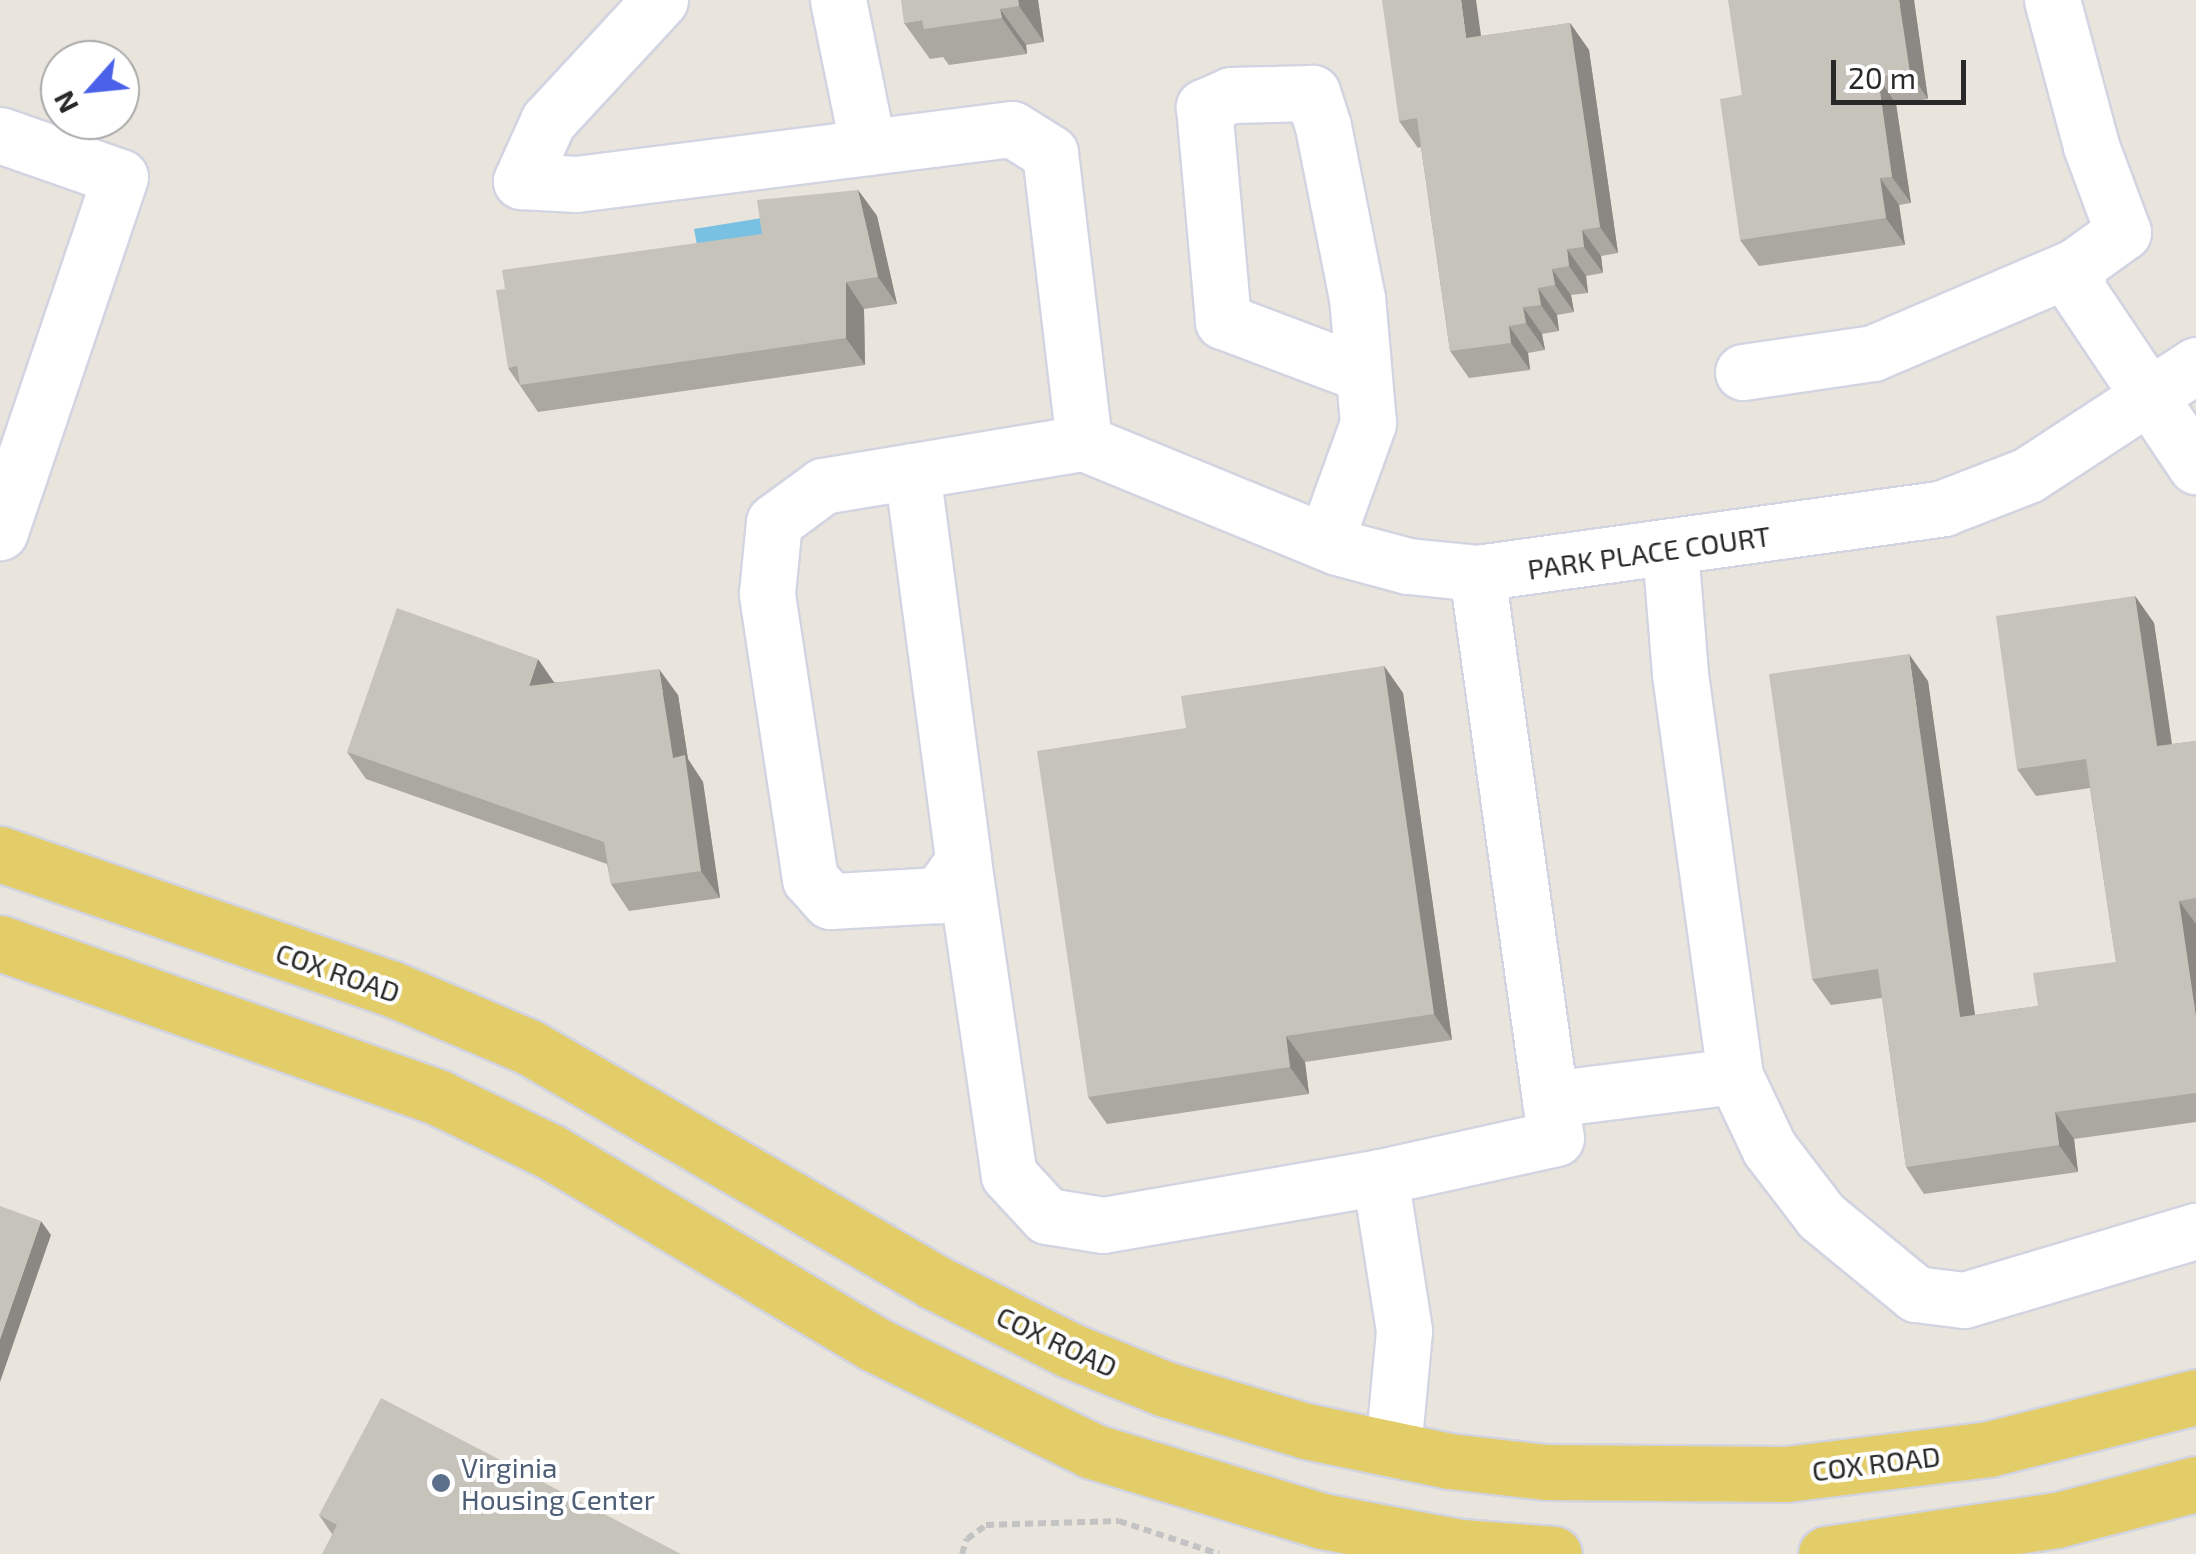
<!DOCTYPE html>
<style>
body{margin:0}
#map{position:relative;width:2196px;height:1554px;overflow:hidden;background:#eae5dc;font-family:"Exo 2",sans-serif}
div>[style]{position:absolute}
.water>*{inset:0;background:#79c1e3}
.path>*{height:6px;margin-top:-3px;transform-origin:0;background:repeating-linear-gradient(90deg,#c3c3c3 0 8px,transparent 0 13px)}
.roads{filter:drop-shadow(2px 0 #d2d4e1) drop-shadow(-2px 0 #d2d4e1) drop-shadow(0 2px #d2d4e1) drop-shadow(0 -2px #d2d4e1)}
.minor>*{height:55px;margin:-27.5px;padding:0 27.5px;transform-origin:27.5px;border-radius:27.5px;background:#fff}
.major>*{height:55px;margin:-27.5px;padding:0 27.5px;transform-origin:27.5px;border-radius:27.5px;background:#e3cd68}
.wall>*{inset:0;background:#aaa8a1}
.shaded-wall>*{inset:0;background:#8b8883}
.building>*{inset:0;background:#c6c3bb}
.dots>*{width:28px;height:28px;translate:-50% -50%;box-sizing:border-box;border:5px solid #fff;border-radius:50%}
span{translate:-50% -50%;white-space:nowrap;text-align:center;line-height:1.15;-webkit-text-stroke:8px #fff;paint-order:stroke}
.street-label{font-size:28px;color:#292929}
.service-label{font-size:28px;color:#4e5e75}
.left{translate:0 -50%;text-align:left}
.north{position:absolute;left:40px;top:40px;width:100px;height:100px;box-sizing:border-box;background:#fff;border:2px solid #a9a9a9;border-radius:50%;rotate:243deg;font-size:28px;font-weight:700;line-height:40px;text-align:center;color:#292929}
.north::after{content:'';display:block;margin:auto;width:35px;height:45px;background:#4b61e9;clip-path:polygon(50% 0,100% 100%,50% 72%,0 100%)}
.scale{position:absolute;left:1831px;top:60px;width:135px;height:45px;box-sizing:border-box;border:5px solid #292929;border-top:0;padding-left:12px;font-size:30px;line-height:35px;white-space:nowrap;color:#292929;-webkit-text-stroke:8px #fff;paint-order:stroke}
</style>
<div id="map">
<div class="water">
<i style="clip-path:polygon(762px 218px,767px 250px,700px 261px,694px 229px)"></i>
</div>
<div class="path">
<i style="left:962px;top:1554px;width:16px;rotate:-72deg"></i>
<i style="left:967px;top:1539px;width:24px;rotate:-36deg"></i>
<i style="left:986px;top:1525px;width:133px;rotate:-1.7deg"></i>
<i style="left:1119px;top:1521px;width:105px;rotate:18.3deg"></i>
</div>
<div class="roads">
<div class="minor">
<i style="left:660px;top:0;width:165px;rotate:132.8deg"></i>
<i style="left:548px;top:121px;width:66px;rotate:114.2deg"></i>
<i style="left:521px;top:181px;width:55px;rotate:3.1deg"></i>
<i style="left:576px;top:184px;width:439px;rotate:-7.2deg"></i>
<i style="left:1012px;top:129px;width:45px;rotate:32.3deg"></i>
<i style="left:1050px;top:153px;width:292px;rotate:83.3deg"></i>
<i style="left:838px;top:0;width:150px;rotate:78.5deg"></i>
<i style="left:2052px;top:0;width:151px;rotate:75deg"></i>
<i style="left:2091px;top:146px;width:92px;rotate:69.6deg"></i>
<i style="left:2123px;top:232px;width:58px;rotate:144.1deg"></i>
<i style="left:2076px;top:266px;width:26px;rotate:83deg"></i>
<i style="left:2079px;top:292px;width:210px;rotate:56.1deg"></i>
<i style="left:0;top:135px;width:127px;rotate:19.3deg"></i>
<i style="left:120px;top:177px;width:375px;rotate:108.7deg"></i>
<i style="left:1743px;top:372px;width:131px;rotate:-8.3deg"></i>
<i style="left:1873px;top:353px;width:221px;rotate:-23.2deg"></i>
<i style="left:1084px;top:443px;width:274px;rotate:22.3deg"></i>
<i style="left:1337px;top:547px;width:73px;rotate:15deg"></i>
<i style="left:1408px;top:566px;width:69px;rotate:5.8deg"></i>
<i style="left:1477px;top:573px;width:471px;rotate:-7.9deg"></i>
<i style="left:1943px;top:508px;width:91px;rotate:-21.2deg"></i>
<i style="left:2028px;top:475px;width:201px;rotate:-33.2deg"></i>
<i style="left:912px;top:471px;width:393px;rotate:82.5deg"></i>
<i style="left:963px;top:861px;width:42px;rotate:125.2deg"></i>
<i style="left:939px;top:895px;width:109px;rotate:176.8deg"></i>
<i style="left:830px;top:901px;width:30px;rotate:-132deg"></i>
<i style="left:810px;top:879px;width:289px;rotate:-98.6deg"></i>
<i style="left:767px;top:593px;width:71px;rotate:-84.4deg"></i>
<i style="left:774px;top:522px;width:61px;rotate:-36.3deg"></i>
<i style="left:823px;top:486px;width:265px;rotate:-9.4deg"></i>
<i style="left:1325px;top:542px;width:127px;rotate:-70.1deg"></i>
<i style="left:1368px;top:423px;width:125px;rotate:-95deg"></i>
<i style="left:1357px;top:298px;width:175px;rotate:-101.2deg"></i>
<i style="left:1323px;top:126px;width:35px;rotate:-108deg"></i>
<i style="left:1312px;top:93px;width:81px;rotate:178.6deg"></i>
<i style="left:1231px;top:95px;width:30px;rotate:156deg"></i>
<i style="left:1204px;top:107px;width:215px;rotate:84.9deg"></i>
<i style="left:1223px;top:321px;width:150px;rotate:20.7deg"></i>
<i style="left:1670px;top:549px;width:125px;rotate:85.4deg"></i>
<i style="left:1680px;top:674px;width:406px;rotate:82.2deg"></i>
<i style="left:1735px;top:1076px;width:80px;rotate:64.7deg"></i>
<i style="left:1769px;top:1148px;width:86px;rotate:52.6deg"></i>
<i style="left:1821px;top:1216px;width:123px;rotate:39.4deg"></i>
<i style="left:1916px;top:1294px;width:48px;rotate:7.1deg"></i>
<i style="left:1964px;top:1300px;width:242px;rotate:-16.6deg"></i>
<i style="left:1477px;top:573px;width:531px;rotate:82.1deg"></i>
<i style="left:1550px;top:1099px;width:186px;rotate:-7.1deg"></i>
<i style="left:963px;top:861px;width:317px;rotate:81.7deg"></i>
<i style="left:1009px;top:1175px;width:56px;rotate:47.2deg"></i>
<i style="left:1047px;top:1216px;width:57px;rotate:9.1deg"></i>
<i style="left:1103px;top:1225px;width:281px;rotate:-9.8deg"></i>
<i style="left:1380px;top:1177px;width:156px;rotate:81.1deg"></i>
<i style="left:1404px;top:1331px;width:119px;rotate:95.3deg"></i>
<i style="left:1380px;top:1177px;width:180px;rotate:-12.5deg"></i>
<i style="left:1556px;top:1138px;width:39px;rotate:-99deg"></i>
</div>
<div class="major">
<i style="left:0;top:854px;width:412px;rotate:19deg"></i>
<i style="left:390px;top:988px;width:151px;rotate:23deg"></i>
<i style="left:529px;top:1047px;width:468px;rotate:30.1deg"></i>
<i style="left:934px;top:1282px;width:151px;rotate:26.7deg"></i>
<i style="left:1069px;top:1350px;width:104px;rotate:22.1deg"></i>
<i style="left:1165px;top:1389px;width:147px;rotate:16.6deg"></i>
<i style="left:1306px;top:1431px;width:146px;rotate:11.8deg"></i>
<i style="left:1449px;top:1461px;width:97px;rotate:6.5deg"></i>
<i style="left:1545px;top:1472px;width:241px;rotate:0.5deg"></i>
<i style="left:1786px;top:1474px;width:205px;rotate:-7deg"></i>
<i style="left:1989px;top:1449px;width:213px;rotate:-14.1deg"></i>
<i style="left:0;top:943px;width:466px;rotate:19.4deg"></i>
<i style="left:439px;top:1098px;width:124px;rotate:25.7deg"></i>
<i style="left:551px;top:1152px;width:376px;rotate:30.7deg"></i>
<i style="left:874px;top:1344px;width:243px;rotate:26.1deg"></i>
<i style="left:1092px;top:1451px;width:240px;rotate:16.9deg"></i>
<i style="left:1322px;top:1521px;width:141px;rotate:10.6deg"></i>
<i style="left:1461px;top:1547px;width:93px;rotate:4.3deg"></i>
<i style="left:1826px;top:1554px;width:233px;rotate:-8.4deg"></i>
<i style="left:2057px;top:1520px;width:144px;rotate:-14.5deg"></i>
</div>
</div>
<div class="wall">
<i style="clip-path:polygon(1038px 0,1044px 42px,1026px 45px,1027px 54px,949px 65px,943px 57px,930px 59px,904px 23px)"></i>
<i style="clip-path:polygon(1914px 0,1928px 99px,1896px 104px,1911px 203px,1899px 205px,1905px 245px,1759px 266px,1740px 240px,1742px 95px)"></i>
<i style="clip-path:polygon(1570px 23px,1589px 50px,1618px 253px,1601px 256px,1603px 273px,1586px 276px,1588px 293px,1571px 295px,1574px 312px,1557px 315px,1559px 331px,1542px 334px,1545px 350px,1528px 353px,1530px 370px,1469px 378px,1450px 351px,1421px 147px,1418px 148px,1399px 121px,1481px 36px)"></i>
<i style="clip-path:polygon(858px 190px,877px 216px,897px 304px,864px 309px,865px 365px,538px 412px,508px 368px,762px 234px)"></i>
<i style="clip-path:polygon(2135px 596px,2154px 623px,2172px 744px,2196px 741px,2196px 1122px,2074px 1139px,2078px 1172px,1924px 1194px,1906px 1167px,1882px 998px,1831px 1005px,1812px 979px,1928px 681px,1975px 1015px,2038px 1006px,2116px 962px,2090px 788px,2036px 796px,2017px 769px)"></i>
<i style="clip-path:polygon(1384px 666px,1403px 693px,1452px 1040px,1305px 1062px,1309px 1094px,1107px 1124px,1088px 1097px,1186px 728px)"></i>
<i style="clip-path:polygon(554px 682px,678px 695px,688px 759px,703px 782px,720px 898px,629px 911px,611px 884px,607px 864px,366px 779px,347px 752px)"></i>
<i style="clip-path:polygon(319px 1515px,681px 1554px,332px 1534px)"></i>
</div>
<div class="shaded-wall">
<i style="clip-path:polygon(1018px 0,1038px 0,1044px 42px,1019px 6px)"></i>
<i style="clip-path:polygon(1461px 0,1476px 0,1485px 64px,1466px 38px)"></i>
<i style="clip-path:polygon(1899px 0,1914px 0,1928px 99px,1910px 73px)"></i>
<i style="clip-path:polygon(1000px 9px,1026px 45px,1027px 54px,1002px 18px)"></i>
<i style="clip-path:polygon(1570px 23px,1589px 50px,1618px 253px,1600px 227px)"></i>
<i style="clip-path:polygon(1878px 77px,1896px 104px,1911px 203px,1892px 177px)"></i>
<i style="clip-path:polygon(1880px 178px,1899px 205px,1905px 245px,1886px 218px)"></i>
<i style="clip-path:polygon(858px 190px,877px 216px,897px 304px,878px 277px)"></i>
<i style="clip-path:polygon(1582px 230px,1601px 256px,1603px 273px,1584px 247px)"></i>
<i style="clip-path:polygon(1567px 249px,1586px 276px,1588px 293px,1569px 266px)"></i>
<i style="clip-path:polygon(1552px 269px,1571px 295px,1574px 312px,1555px 285px)"></i>
<i style="clip-path:polygon(846px 282px,864px 309px,865px 365px,846px 338px)"></i>
<i style="clip-path:polygon(1538px 288px,1557px 315px,1559px 331px,1541px 305px)"></i>
<i style="clip-path:polygon(1523px 307px,1542px 334px,1545px 350px,1526px 323px)"></i>
<i style="clip-path:polygon(1509px 326px,1528px 353px,1530px 370px,1511px 343px)"></i>
<i style="clip-path:polygon(2135px 596px,2154px 623px,2176px 773px,2157px 746px)"></i>
<i style="clip-path:polygon(1909px 654px,1928px 681px,1979px 1044px,1960px 1017px)"></i>
<i style="clip-path:polygon(538px 659px,556px 685px,529px 686px)"></i>
<i style="clip-path:polygon(1384px 666px,1403px 693px,1452px 1040px,1434px 1014px)"></i>
<i style="clip-path:polygon(659px 669px,678px 695px,688px 759px,703px 782px,720px 898px,701px 871px,673px 758px)"></i>
<i style="clip-path:polygon(2179px 901px,2196px 924px,2196px 1017px)"></i>
<i style="clip-path:polygon(1286px 1036px,1305px 1062px,1309px 1094px,1290px 1067px)"></i>
<i style="clip-path:polygon(2055px 1112px,2074px 1139px,2078px 1172px,2059px 1145px)"></i>
<i style="clip-path:polygon(41px 1221px,51px 1235px,0 1382px,0 1339px)"></i>
</div>
<div class="building">
<i style="clip-path:polygon(901px 0,1018px 0,1019px 6px,1000px 9px,1002px 18px,924px 29px,922px 20px,904px 23px)"></i>
<i style="clip-path:polygon(1382px 0,1461px 0,1466px 38px,1570px 23px,1600px 227px,1582px 230px,1584px 247px,1567px 249px,1569px 266px,1552px 269px,1555px 285px,1538px 288px,1541px 305px,1523px 307px,1526px 323px,1509px 326px,1511px 343px,1450px 351px,1417px 118px,1399px 121px)"></i>
<i style="clip-path:polygon(1728px 0,1899px 0,1910px 73px,1878px 77px,1892px 177px,1880px 178px,1886px 218px,1740px 240px,1720px 99px,1742px 95px)"></i>
<i style="clip-path:polygon(858px 190px,878px 277px,846px 282px,846px 338px,520px 385px,517px 366px,508px 368px,496px 290px,505px 289px,502px 270px,762px 234px,757px 200px)"></i>
<i style="clip-path:polygon(2135px 596px,2157px 746px,2196px 741px,2196px 898px,2179px 901px,2196px 1017px,2196px 1093px,2055px 1112px,2059px 1145px,1906px 1167px,1878px 969px,1812px 979px,1769px 674px,1909px 654px,1960px 1017px,2038px 1006px,2033px 973px,2116px 962px,2086px 759px,2017px 769px,1996px 616px)"></i>
<i style="clip-path:polygon(397px 608px,538px 659px,529px 686px,659px 669px,673px 758px,685px 755px,701px 871px,611px 884px,604px 842px,347px 752px)"></i>
<i style="clip-path:polygon(1384px 666px,1434px 1014px,1286px 1036px,1290px 1067px,1088px 1097px,1037px 751px,1186px 728px,1181px 696px)"></i>
<i style="clip-path:polygon(0 1206px,41px 1221px,0 1339px)"></i>
<i style="clip-path:polygon(381px 1398px,681px 1554px,322px 1554px,337px 1525px,319px 1515px)"></i>
</div>
<div class="dots">
<i style="left:441px;top:1483px;background:#5c6f8a"></i>
</div>
<div class="street-label">
<span style="left:1649px;top:552px;rotate:-8deg">PARK PLACE COURT</span>
<span style="left:338px;top:972px;rotate:19deg">COX ROAD</span>
<span style="left:1057px;top:1341px;rotate:25deg">COX ROAD</span>
<span style="left:1876px;top:1463px;rotate:-7deg">COX ROAD</span>
</div>
<div class="service-label">
<span class="left" style="left:461px;top:1483px">Virginia<br>Housing Center</span>
</div>
<div class="north">N</div>
<div class="scale">20 m</div>
</div>
